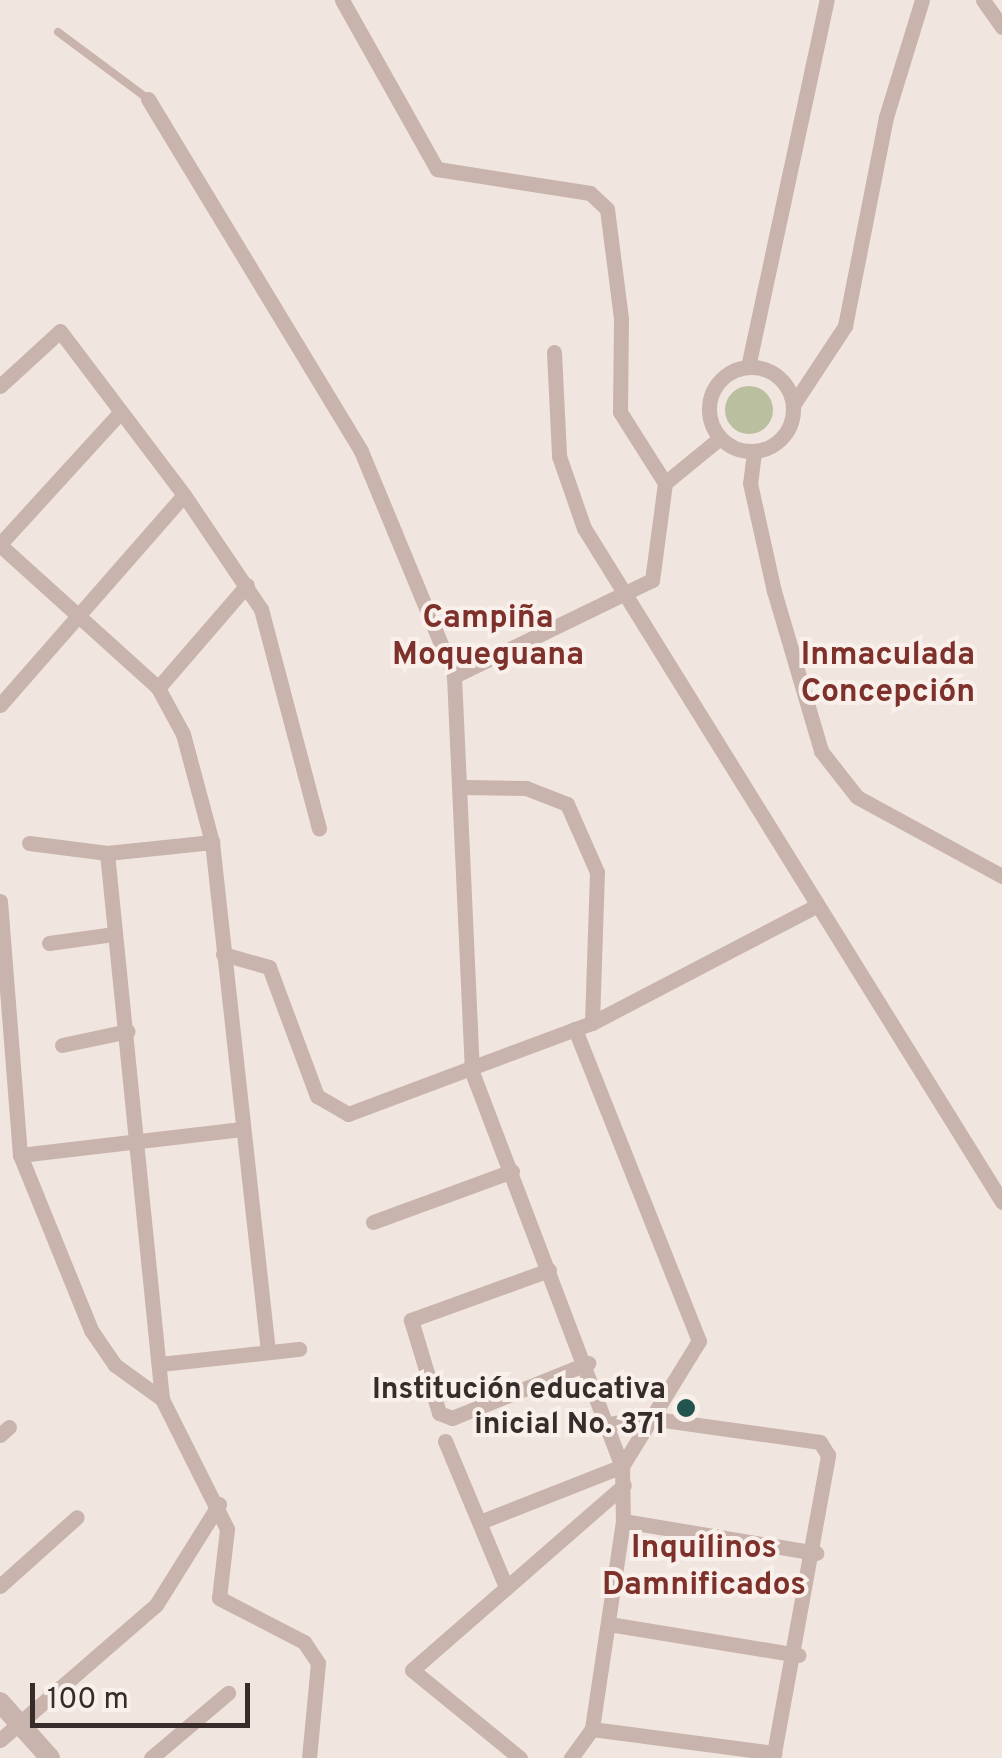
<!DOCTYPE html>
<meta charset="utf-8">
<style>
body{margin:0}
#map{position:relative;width:1002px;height:1758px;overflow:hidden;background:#f1e5df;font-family:Overpass,sans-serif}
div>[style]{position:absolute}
.green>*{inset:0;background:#babfa0}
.round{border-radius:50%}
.service>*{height:8px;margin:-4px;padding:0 4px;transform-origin:4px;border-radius:4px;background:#c8b4ac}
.minor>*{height:15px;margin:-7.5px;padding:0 7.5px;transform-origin:7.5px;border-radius:7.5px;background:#c8b4ac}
.minor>.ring{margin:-7.5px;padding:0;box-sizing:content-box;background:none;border:15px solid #c8b4ac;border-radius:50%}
.tertiary>*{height:20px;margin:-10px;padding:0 10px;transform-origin:10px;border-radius:10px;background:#c8b4ac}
.dots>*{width:28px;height:28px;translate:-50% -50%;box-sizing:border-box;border:5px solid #f9f0eb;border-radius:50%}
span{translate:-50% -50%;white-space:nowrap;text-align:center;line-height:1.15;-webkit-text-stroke:8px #f9f0eb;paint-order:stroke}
.poi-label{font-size:30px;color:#372c2a;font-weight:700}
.right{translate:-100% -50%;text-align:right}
.neighbourhood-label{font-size:32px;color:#7e302b;font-weight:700}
.scale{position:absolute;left:30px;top:1683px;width:220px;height:45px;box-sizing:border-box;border:5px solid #372c2a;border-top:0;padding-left:12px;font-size:30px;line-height:35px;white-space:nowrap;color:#372c2a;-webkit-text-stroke:8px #f9f0eb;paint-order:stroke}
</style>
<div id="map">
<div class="green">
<i class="round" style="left:725px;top:386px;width:48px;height:48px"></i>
</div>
<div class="service">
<i style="left:58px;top:32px;width:111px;rotate:36.6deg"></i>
</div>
<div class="minor">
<i style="left:342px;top:0;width:194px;rotate:60.7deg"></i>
<i style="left:437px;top:169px;width:155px;rotate:8.9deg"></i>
<i style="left:590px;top:193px;width:23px;rotate:43deg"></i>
<i style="left:607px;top:209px;width:110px;rotate:82.7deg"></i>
<i style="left:621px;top:318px;width:94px;rotate:90.6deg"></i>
<i style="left:620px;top:412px;width:84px;rotate:57.6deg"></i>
<i style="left:665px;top:483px;width:98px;rotate:97.6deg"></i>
<i style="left:652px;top:580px;width:220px;rotate:154.1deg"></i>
<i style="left:983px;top:0;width:33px;rotate:55deg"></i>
<i style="left:148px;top:99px;width:411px;rotate:58.8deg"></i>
<i style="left:361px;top:451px;width:243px;rotate:67.5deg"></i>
<i style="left:454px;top:676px;width:396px;rotate:87.4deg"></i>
<i style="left:472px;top:1072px;width:422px;rotate:69.2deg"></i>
<i style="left:622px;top:1466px;width:55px;rotate:89deg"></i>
<i style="left:623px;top:1521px;width:210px;rotate:98.5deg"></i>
<i style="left:592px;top:1729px;width:36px;rotate:126deg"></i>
<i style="left:554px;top:352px;width:104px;rotate:87.2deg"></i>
<i style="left:559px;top:456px;width:76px;rotate:70.9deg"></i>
<i style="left:584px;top:528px;width:793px;rotate:58.19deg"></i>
<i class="ring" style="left:709px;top:367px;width:69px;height:69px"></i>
<i style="left:748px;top:367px;width:375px;rotate:-77.9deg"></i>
<i style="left:0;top:386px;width:81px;rotate:-42.5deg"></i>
<i style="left:60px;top:331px;width:206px;rotate:52.9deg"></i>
<i style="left:184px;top:495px;width:138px;rotate:56deg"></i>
<i style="left:261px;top:609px;width:227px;rotate:75.2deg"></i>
<i style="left:793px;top:405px;width:95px;rotate:-56.6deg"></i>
<i style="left:845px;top:326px;width:213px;rotate:-78.9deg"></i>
<i style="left:886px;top:117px;width:122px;rotate:-72.9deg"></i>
<i style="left:754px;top:452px;width:31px;rotate:97deg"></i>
<i style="left:750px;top:483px;width:111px;rotate:77.5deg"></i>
<i style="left:774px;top:591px;width:167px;rotate:73.6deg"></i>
<i style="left:821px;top:751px;width:58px;rotate:52deg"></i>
<i style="left:857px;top:797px;width:165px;rotate:28.6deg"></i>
<i style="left:665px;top:483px;width:71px;rotate:-39.3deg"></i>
<i style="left:0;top:544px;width:173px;rotate:-47.6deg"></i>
<i style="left:0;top:545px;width:213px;rotate:42.1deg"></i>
<i style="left:158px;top:688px;width:52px;rotate:61.5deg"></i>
<i style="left:183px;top:734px;width:112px;rotate:75deg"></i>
<i style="left:212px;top:842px;width:513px;rotate:83.73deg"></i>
<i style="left:158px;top:688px;width:136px;rotate:-49.2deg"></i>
<i style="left:0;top:705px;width:279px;rotate:-48.8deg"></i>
<i style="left:463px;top:787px;width:63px;rotate:0.9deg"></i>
<i style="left:526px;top:788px;width:44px;rotate:21.3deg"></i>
<i style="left:567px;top:804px;width:74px;rotate:66.2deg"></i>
<i style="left:597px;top:872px;width:151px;rotate:91.9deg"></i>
<i style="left:29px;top:843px;width:79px;rotate:7.3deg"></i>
<i style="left:107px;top:853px;width:106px;rotate:-6deg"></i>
<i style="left:107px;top:853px;width:549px;rotate:84.25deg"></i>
<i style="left:162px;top:1399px;width:145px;rotate:63.4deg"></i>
<i style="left:227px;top:1529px;width:69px;rotate:96.6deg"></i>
<i style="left:219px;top:1598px;width:96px;rotate:27.4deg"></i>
<i style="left:304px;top:1642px;width:25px;rotate:56deg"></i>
<i style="left:318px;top:1663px;width:95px;rotate:95.4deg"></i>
<i style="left:0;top:901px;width:255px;rotate:85.5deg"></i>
<i style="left:20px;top:1155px;width:189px;rotate:67.9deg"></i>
<i style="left:91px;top:1330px;width:42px;rotate:55.6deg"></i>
<i style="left:115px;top:1365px;width:58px;rotate:35.9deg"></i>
<i style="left:49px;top:943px;width:66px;rotate:-7.9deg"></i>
<i style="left:223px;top:954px;width:48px;rotate:15.8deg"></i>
<i style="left:269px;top:967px;width:138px;rotate:69.6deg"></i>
<i style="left:317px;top:1096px;width:36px;rotate:30deg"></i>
<i style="left:348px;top:1114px;width:260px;rotate:-20.5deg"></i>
<i style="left:592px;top:1023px;width:253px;rotate:-27.6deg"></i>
<i style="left:62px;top:1045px;width:67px;rotate:-12deg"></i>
<i style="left:20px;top:1155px;width:223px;rotate:-6.7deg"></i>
<i style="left:373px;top:1222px;width:148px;rotate:-20.1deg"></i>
<i style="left:549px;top:1270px;width:147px;rotate:160.1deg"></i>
<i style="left:411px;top:1320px;width:97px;rotate:73.2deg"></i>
<i style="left:439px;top:1413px;width:14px;rotate:21deg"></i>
<i style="left:452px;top:1418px;width:147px;rotate:-22deg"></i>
<i style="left:160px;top:1364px;width:140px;rotate:-6.2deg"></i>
<i style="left:0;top:1435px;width:12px;rotate:-42deg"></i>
<i style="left:445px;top:1441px;width:158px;rotate:67.3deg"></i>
<i style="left:623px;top:1521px;width:196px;rotate:9.4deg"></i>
<i style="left:480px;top:1522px;width:153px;rotate:-21.5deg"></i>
<i style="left:622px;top:1466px;width:147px;rotate:-58.4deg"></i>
<i style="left:699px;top:1341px;width:336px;rotate:-111.7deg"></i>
<i style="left:0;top:1586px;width:103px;rotate:-41.9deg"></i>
<i style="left:609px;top:1624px;width:192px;rotate:9.3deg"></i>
<i style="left:592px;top:1729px;width:184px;rotate:7.5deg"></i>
<i style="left:774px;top:1753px;width:303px;rotate:-79.7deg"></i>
<i style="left:828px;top:1455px;width:15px;rotate:-122deg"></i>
<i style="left:820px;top:1442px;width:172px;rotate:-172deg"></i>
<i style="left:650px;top:1418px;width:37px;rotate:172deg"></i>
<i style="left:0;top:1740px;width:206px;rotate:-40.9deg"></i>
<i style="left:156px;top:1605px;width:119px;rotate:-58deg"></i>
<i style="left:151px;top:1758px;width:101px;rotate:-40.2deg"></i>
<i style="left:520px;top:1758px;width:139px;rotate:-140.8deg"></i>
<i style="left:412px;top:1670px;width:281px;rotate:-41.1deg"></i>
</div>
<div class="tertiary">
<i style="left:0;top:1702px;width:75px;rotate:48.2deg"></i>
</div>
<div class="dots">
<i style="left:686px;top:1408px;background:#23554f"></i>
</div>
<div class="poi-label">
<span class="right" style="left:666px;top:1408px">Institución educativa<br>inicial No. 371</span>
</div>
<div class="neighbourhood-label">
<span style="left:488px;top:638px">Campiña<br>Moqueguana</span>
<span style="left:888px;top:675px">Inmaculada<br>Concepción</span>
<span style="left:704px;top:1568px">Inquilinos<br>Damnificados</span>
</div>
<div class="scale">100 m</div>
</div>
